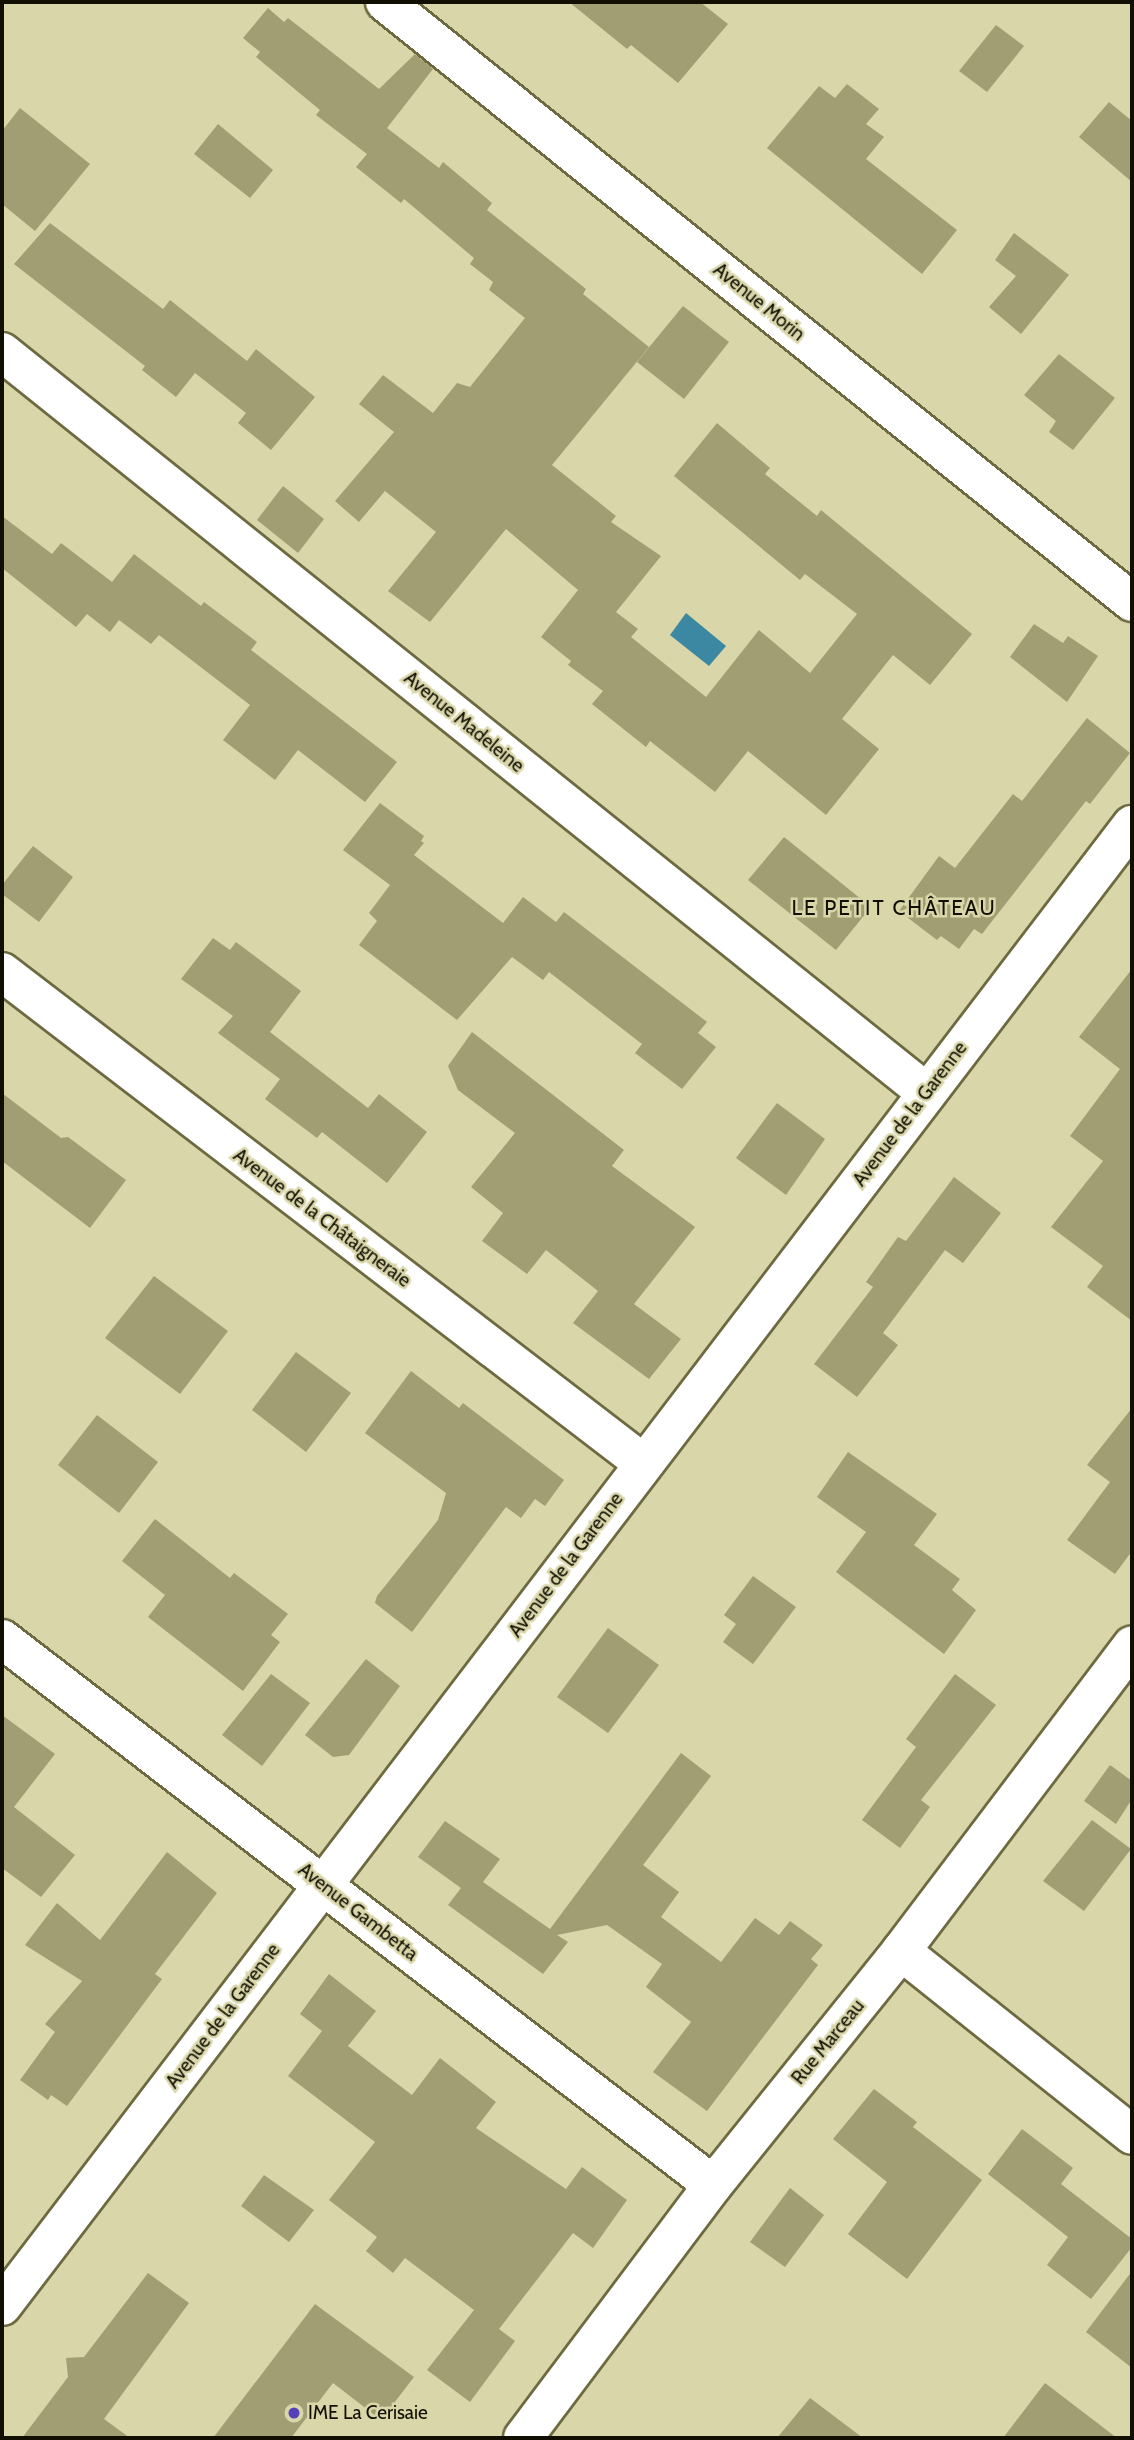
<!DOCTYPE html>
<meta charset="utf-8">
<style>
body{margin:0}
#map{position:relative;width:1134px;height:2440px;overflow:hidden;background:#d9d6a9;font-family:Cabin,sans-serif}
div>[style]{position:absolute}
.water>*{inset:0;background:#3c87a1}
.building>*{inset:0;background:#a19e73}
.roads{filter:drop-shadow(2px 0 #6d6a41) drop-shadow(-2px 0 #6d6a41) drop-shadow(0 2px #6d6a41) drop-shadow(0 -2px #6d6a41)}
.street>*{height:38px;margin:-19px;padding:0 19px;transform-origin:19px;border-radius:19px;background:#fff}
.dots>*{width:19px;height:19px;translate:-50% -50%;box-sizing:border-box;border:4px solid #d9d6a9;border-radius:50%}
span{translate:-50% -50%;white-space:nowrap;text-align:center;line-height:1.15;-webkit-text-stroke:5px #d9d6a9;paint-order:stroke}
.street-label{font-size:19px;color:#110f02}
.poi-label{font-size:19px;color:#110f02}
.left{translate:0 -50%;text-align:left}
.neighbourhood-label{font-size:21px;color:#110f02;letter-spacing:2px}
.frame{position:absolute;inset:0;border:4px solid #110f02;pointer-events:none}
</style>
<div id="map">
<div class="water">
<i style="clip-path:polygon(686px 613px,726px 646px,709px 666px,670px 635px)"></i>
</div>
<div class="building">
<i style="clip-path:polygon(569px 2px,700px 2px,728px 24px,678px 83px,631px 45px,627px 49px)"></i>
<i style="clip-path:polygon(268px 8px,284px 22px,288px 18px,379px 89px,415px 54px,433px 69px,387px 128px,439px 168px,443px 162px,492px 203px,487px 210px,586px 289px,583px 294px,649px 347px,552px 465px,616px 516px,611px 522px,661px 556px,616px 612px,638px 629px,631px 637px,706px 697px,759px 630px,810px 673px,857px 614px,805px 574px,800px 580px,674px 476px,717px 423px,770px 468px,765px 474px,817px 516px,821px 510px,972px 634px,930px 685px,893px 655px,842px 719px,879px 749px,826px 815px,748px 751px,715px 792px,650px 741px,646px 747px,592px 704px,603px 691px,568px 665px,571px 661px,541px 637px,578px 590px,506px 529px,430px 622px,388px 591px,436px 532px,385px 491px,359px 522px,335px 501px,394px 432px,359px 404px,383px 375px,433px 413px,457px 383px,470px 387px,525px 318px,489px 290px,493px 282px,470px 264px,474px 258px,404px 199px,401px 203px,356px 167px,367px 154px,316px 115px,320px 110px,256px 57px,260px 52px,243px 38px)"></i>
<i style="clip-path:polygon(996px 25px,1024px 46px,987px 92px,959px 71px)"></i>
<i style="clip-path:polygon(847px 84px,879px 109px,866px 124px,884px 137px,866px 159px,957px 230px,922px 274px,767px 148px,819px 86px,835px 98px)"></i>
<i style="clip-path:polygon(1109px 102px,1132px 121px,1132px 182px,1079px 137px)"></i>
<i style="clip-path:polygon(20px 108px,90px 164px,35px 231px,2px 204px,2px 131px)"></i>
<i style="clip-path:polygon(218px 124px,273px 170px,250px 198px,194px 154px)"></i>
<i style="clip-path:polygon(50px 223px,163px 309px,170px 300px,247px 361px,256px 349px,315px 397px,271px 450px,238px 423px,246px 413px,195px 373px,176px 397px,142px 370px,145px 366px,14px 264px)"></i>
<i style="clip-path:polygon(1014px 233px,1069px 275px,1021px 334px,989px 307px,1016px 276px,995px 260px)"></i>
<i style="clip-path:polygon(683px 306px,729px 342px,684px 399px,637px 362px)"></i>
<i style="clip-path:polygon(1059px 354px,1115px 398px,1073px 450px,1049px 432px,1056px 421px,1024px 395px)"></i>
<i style="clip-path:polygon(283px 486px,324px 519px,298px 553px,257px 520px)"></i>
<i style="clip-path:polygon(2px 516px,52px 554px,61px 543px,112px 582px,134px 554px,201px 606px,204px 602px,257px 642px,251px 650px,397px 762px,365px 802px,298px 750px,275px 780px,223px 740px,250px 705px,159px 635px,151px 644px,119px 620px,110px 632px,87px 614px,76px 627px,2px 568px)"></i>
<i style="clip-path:polygon(1034px 624px,1063px 643px,1068px 636px,1098px 656px,1067px 702px,1010px 657px)"></i>
<i style="clip-path:polygon(1087px 718px,1130px 753px,1090px 804px,1086px 801px,982px 934px,974px 929px,959px 949px,941px 936px,937px 940px,899px 911px,939px 856px,955px 868px,1013px 794px,1022px 801px)"></i>
<i style="clip-path:polygon(380px 803px,424px 836px,421px 841px,424px 843px,414px 855px,503px 923px,523px 897px,556px 922px,564px 912px,707px 1022px,698px 1033px,716px 1047px,682px 1089px,635px 1053px,642px 1044px,549px 972px,543px 980px,512px 957px,457px 1020px,359px 945px,377px 921px,369px 913px,390px 885px,343px 850px)"></i>
<i style="clip-path:polygon(784px 837px,871px 907px,836px 950px,748px 880px)"></i>
<i style="clip-path:polygon(33px 846px,73px 877px,39px 922px,2px 894px,2px 885px)"></i>
<i style="clip-path:polygon(213px 938px,230px 950px,236px 942px,301px 991px,270px 1032px,368px 1108px,379px 1094px,427px 1132px,387px 1183px,322px 1132px,317px 1138px,265px 1099px,280px 1079px,218px 1033px,233px 1016px,181px 979px)"></i>
<i style="clip-path:polygon(1132px 969px,1132px 1321px,1087px 1287px,1103px 1266px,1051px 1227px,1103px 1161px,1070px 1136px,1120px 1069px,1079px 1037px)"></i>
<i style="clip-path:polygon(472px 1032px,624px 1150px,612px 1166px,695px 1227px,634px 1304px,681px 1339px,649px 1379px,573px 1323px,598px 1291px,546px 1250px,527px 1274px,482px 1241px,503px 1213px,471px 1187px,515px 1133px,458px 1090px,448px 1066px)"></i>
<i style="clip-path:polygon(2px 1093px,61px 1138px,68px 1137px,126px 1180px,90px 1228px,2px 1161px)"></i>
<i style="clip-path:polygon(777px 1103px,825px 1139px,786px 1195px,736px 1158px)"></i>
<i style="clip-path:polygon(954px 1177px,1001px 1213px,963px 1263px,945px 1250px,883px 1333px,898px 1345px,857px 1397px,814px 1364px,873px 1287px,866px 1282px,898px 1237px,906px 1241px)"></i>
<i style="clip-path:polygon(154px 1276px,228px 1331px,180px 1394px,105px 1338px)"></i>
<i style="clip-path:polygon(296px 1352px,351px 1393px,306px 1452px,252px 1410px)"></i>
<i style="clip-path:polygon(411px 1371px,459px 1408px,463px 1403px,564px 1480px,545px 1506px,535px 1499px,521px 1518px,506px 1507px,412px 1632px,375px 1603px,377px 1596px,438px 1520px,446px 1493px,365px 1433px)"></i>
<i style="clip-path:polygon(1132px 1408px,1132px 1551px,1115px 1574px,1067px 1540px,1110px 1482px,1087px 1465px)"></i>
<i style="clip-path:polygon(97px 1415px,158px 1462px,119px 1513px,58px 1465px)"></i>
<i style="clip-path:polygon(848px 1452px,937px 1514px,914px 1545px,960px 1579px,952px 1590px,976px 1610px,944px 1654px,836px 1572px,866px 1532px,817px 1497px)"></i>
<i style="clip-path:polygon(155px 1519px,230px 1578px,234px 1573px,288px 1614px,271px 1635px,280px 1642px,243px 1691px,148px 1617px,165px 1595px,122px 1561px)"></i>
<i style="clip-path:polygon(753px 1576px,796px 1607px,753px 1664px,723px 1642px,736px 1624px,724px 1615px)"></i>
<i style="clip-path:polygon(608px 1628px,659px 1665px,608px 1733px,557px 1697px)"></i>
<i style="clip-path:polygon(366px 1659px,400px 1686px,349px 1755px,333px 1757px,305px 1735px)"></i>
<i style="clip-path:polygon(271px 1674px,310px 1703px,262px 1766px,222px 1735px)"></i>
<i style="clip-path:polygon(955px 1674px,996px 1705px,921px 1800px,930px 1807px,900px 1848px,862px 1820px,916px 1747px,906px 1739px)"></i>
<i style="clip-path:polygon(2px 1715px,55px 1754px,14px 1807px,75px 1855px,41px 1897px,2px 1868px)"></i>
<i style="clip-path:polygon(681px 1753px,711px 1776px,643px 1865px,679px 1892px,661px 1917px,721px 1962px,755px 1918px,779px 1935px,790px 1921px,823px 1945px,811px 1959px,818px 1965px,707px 2111px,653px 2072px,691px 2022px,646px 1987px,662px 1964px,607px 1925px,557px 1935px,568px 1942px,543px 1974px,448px 1905px,461px 1888px,418px 1857px,445px 1821px,500px 1859px,483px 1882px,550px 1929px)"></i>
<i style="clip-path:polygon(1110px 1765px,1132px 1781px,1132px 1799px,1116px 1824px,1084px 1801px)"></i>
<i style="clip-path:polygon(1092px 1820px,1131px 1849px,1084px 1911px,1043px 1881px)"></i>
<i style="clip-path:polygon(167px 1852px,217px 1893px,155px 1974px,162px 1979px,67px 2106px,51px 2095px,48px 2100px,20px 2080px,55px 2032px,45px 2024px,82px 1981px,25px 1945px,57px 1903px,100px 1940px)"></i>
<i style="clip-path:polygon(329px 1974px,376px 2011px,348px 2046px,383px 2073px,412px 2095px,440px 2058px,496px 2102px,476px 2128px,566px 2189px,582px 2167px,627px 2200px,593px 2248px,573px 2233px,499px 2329px,515px 2341px,470px 2402px,427px 2370px,474px 2310px,405px 2258px,393px 2273px,366px 2251px,377px 2237px,329px 2200px,375px 2142px,288px 2076px,322px 2031px,300px 2014px)"></i>
<i style="clip-path:polygon(874px 2089px,917px 2122px,913px 2127px,982px 2180px,907px 2279px,848px 2234px,887px 2182px,833px 2139px)"></i>
<i style="clip-path:polygon(1022px 2129px,1073px 2168px,1061px 2184px,1132px 2239px,1132px 2247px,1091px 2299px,1047px 2265px,1068px 2237px,988px 2174px)"></i>
<i style="clip-path:polygon(264px 2175px,314px 2210px,289px 2242px,241px 2206px)"></i>
<i style="clip-path:polygon(790px 2188px,824px 2215px,785px 2267px,750px 2242px)"></i>
<i style="clip-path:polygon(1132px 2271px,1132px 2368px,1086px 2332px)"></i>
<i style="clip-path:polygon(148px 2273px,189px 2303px,104px 2419px,130px 2438px,22px 2438px,68px 2377px,66px 2358px,84px 2357px)"></i>
<i style="clip-path:polygon(315px 2304px,414px 2377px,381px 2420px,333px 2383px,291px 2438px,213px 2438px)"></i>
<i style="clip-path:polygon(1045px 2383px,1117px 2438px,1003px 2438px)"></i>
<i style="clip-path:polygon(810px 2398px,863px 2438px,777px 2438px)"></i>
</div>
<div class="roads">
<div class="street">
<i style="left:385px;top:2px;width:958px;rotate:38.77deg"></i>
<i style="left:2px;top:352px;width:1185px;rotate:38.7deg"></i>
<i style="left:2px;top:972px;width:807px;rotate:37.45deg"></i>
<i style="left:2px;top:1639px;width:896px;rotate:37.52deg"></i>
<i style="left:901px;top:1951px;width:295px;rotate:38.5deg"></i>
<i style="left:2px;top:2306px;width:1863px;rotate:-52.66deg"></i>
<i style="left:523px;top:2438px;width:316px;rotate:-53.1deg"></i>
<i style="left:713px;top:2185px;width:300px;rotate:-51.2deg"></i>
<i style="left:901px;top:1951px;width:383px;rotate:-52.9deg"></i>
</div>
</div>
<div class="dots">
<i style="left:294px;top:2413px;background:#5441b9"></i>
</div>
<div class="street-label">
<span style="left:759px;top:302px;rotate:39deg">Avenue Morin</span>
<span style="left:464px;top:722px;rotate:39deg">Avenue Madeleine</span>
<span style="left:910px;top:1114px;rotate:-53deg">Avenue de la Garenne</span>
<span style="left:322px;top:1218px;rotate:37deg">Avenue de la Châtaigneraie</span>
<span style="left:566px;top:1565px;rotate:-53deg">Avenue de la Garenne</span>
<span style="left:358px;top:1912px;rotate:38deg">Avenue Gambetta</span>
<span style="left:223px;top:2016px;rotate:-53deg">Avenue de la Garenne</span>
<span style="left:828px;top:2042px;rotate:-51deg">Rue Marceau</span>
</div>
<div class="poi-label">
<span class="left" style="left:308px;top:2413px">IME La Cerisaie</span>
</div>
<div class="neighbourhood-label">
<span style="left:894px;top:908px">LE PETIT CHÂTEAU</span>
</div>
<div class="frame"></div>
</div>
